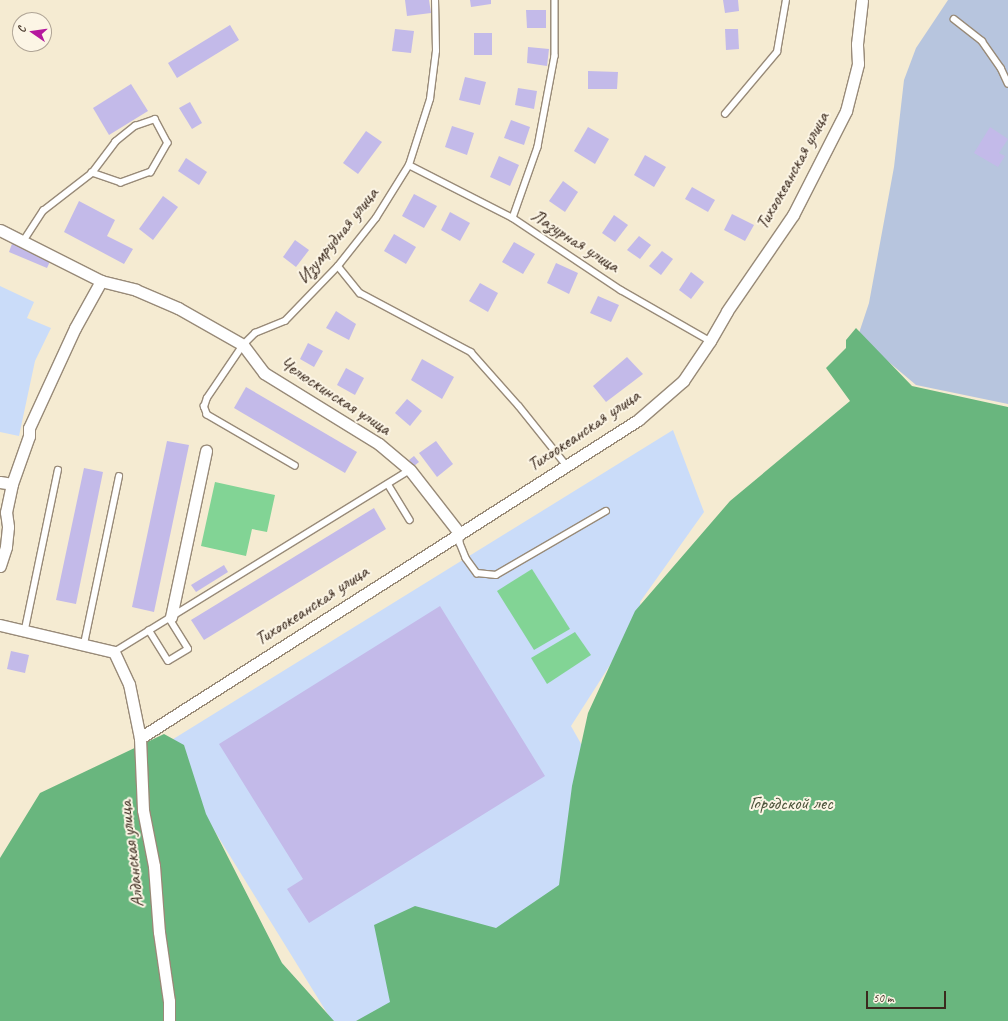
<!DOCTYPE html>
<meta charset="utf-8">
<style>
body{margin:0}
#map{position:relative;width:1008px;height:1021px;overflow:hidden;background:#f5ebd2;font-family:Caveat,sans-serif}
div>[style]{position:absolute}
.built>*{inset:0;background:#cadcf9}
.industrial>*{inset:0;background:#b7c5de}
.green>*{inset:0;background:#82d495}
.forest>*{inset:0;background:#69b67e}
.building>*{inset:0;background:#c3bae9}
.roads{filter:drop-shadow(1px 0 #988a78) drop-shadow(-1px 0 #988a78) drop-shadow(0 1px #988a78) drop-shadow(0 -1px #988a78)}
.service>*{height:5.5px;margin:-2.75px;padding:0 2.75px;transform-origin:2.75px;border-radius:2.75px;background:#fff}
.minor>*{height:11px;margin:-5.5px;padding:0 5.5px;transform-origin:5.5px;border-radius:5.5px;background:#fff}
span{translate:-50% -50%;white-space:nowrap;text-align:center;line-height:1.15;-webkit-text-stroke:4px #fcf5e5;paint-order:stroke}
.street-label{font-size:19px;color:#3b2a1e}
.park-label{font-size:19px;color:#4d543c}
.north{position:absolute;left:12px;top:12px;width:40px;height:40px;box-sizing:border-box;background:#fcf5e5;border:1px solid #afa495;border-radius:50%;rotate:283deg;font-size:11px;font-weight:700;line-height:16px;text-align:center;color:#3b2a1e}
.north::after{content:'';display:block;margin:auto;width:14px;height:18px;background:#b5179e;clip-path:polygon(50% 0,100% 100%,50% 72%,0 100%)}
.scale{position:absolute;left:866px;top:991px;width:80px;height:18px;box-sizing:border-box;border:2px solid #3b2a1e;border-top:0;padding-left:5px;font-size:12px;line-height:14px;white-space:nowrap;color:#3b2a1e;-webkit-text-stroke:3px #fcf5e5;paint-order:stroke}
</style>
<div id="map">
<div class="built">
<i style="clip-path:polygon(0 286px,34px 302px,27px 318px,51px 328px,35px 361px,19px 436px,0 432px)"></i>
<i style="clip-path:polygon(673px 430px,704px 512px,640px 602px,642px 615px,571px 726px,644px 856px,378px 1021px,332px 1021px,162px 746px)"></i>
</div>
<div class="industrial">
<i style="clip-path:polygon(948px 0,1008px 0,1008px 404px,916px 385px,858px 336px,869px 303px,894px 167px,904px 80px,916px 48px)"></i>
</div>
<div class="green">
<i style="clip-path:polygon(215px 482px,275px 495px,267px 532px,252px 529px,246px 556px,201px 546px)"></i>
<i style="clip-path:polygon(532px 569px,570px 629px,534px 650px,497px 591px)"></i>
<i style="clip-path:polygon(575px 632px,591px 655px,547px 684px,531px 658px)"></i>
</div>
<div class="forest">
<i style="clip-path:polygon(856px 328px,912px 386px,1008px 407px,1008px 1021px,356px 1021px,390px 1002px,374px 925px,415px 906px,496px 928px,559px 885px,572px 786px,588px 713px,635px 611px,730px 501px,850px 401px,826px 368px,846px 348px,846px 340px)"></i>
<i style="clip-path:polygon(164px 734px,184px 745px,206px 814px,282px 963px,334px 1021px,0 1021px,0 858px,40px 793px)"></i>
</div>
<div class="building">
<i style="clip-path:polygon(405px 0,429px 0,431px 13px,407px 16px)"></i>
<i style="clip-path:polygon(470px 0,491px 0,491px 4px,471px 7px)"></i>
<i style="clip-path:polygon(723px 0,738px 0,739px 11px,725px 13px)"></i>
<i style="clip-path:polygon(526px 10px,546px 10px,546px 28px,527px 28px)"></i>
<i style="clip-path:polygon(230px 25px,239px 40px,177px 78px,168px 63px)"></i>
<i style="clip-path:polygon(395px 29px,414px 31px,411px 53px,392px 51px)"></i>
<i style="clip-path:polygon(725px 29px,738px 29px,739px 49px,726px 50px)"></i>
<i style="clip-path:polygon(474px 33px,492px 33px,492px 55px,474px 55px)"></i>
<i style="clip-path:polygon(528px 47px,549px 49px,547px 66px,527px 63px)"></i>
<i style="clip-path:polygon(588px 71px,618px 72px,617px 89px,588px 89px)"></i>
<i style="clip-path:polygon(465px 77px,486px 82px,480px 105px,459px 100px)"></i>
<i style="clip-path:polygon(131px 84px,148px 111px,109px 135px,93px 108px)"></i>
<i style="clip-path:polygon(518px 88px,537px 91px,534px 109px,515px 105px)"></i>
<i style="clip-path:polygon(190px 102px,202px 123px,192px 129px,179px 108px)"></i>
<i style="clip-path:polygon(511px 120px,530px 127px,524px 145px,504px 138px)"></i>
<i style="clip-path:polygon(452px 126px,474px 133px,467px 155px,445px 147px)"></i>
<i style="clip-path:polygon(588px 127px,609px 139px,595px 164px,574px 151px)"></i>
<i style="clip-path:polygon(990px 127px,1008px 139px,999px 153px,1005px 156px,998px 167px,974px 153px)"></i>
<i style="clip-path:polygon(366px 131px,382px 142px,358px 174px,343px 163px)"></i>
<i style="clip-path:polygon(645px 155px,666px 167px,654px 187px,634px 175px)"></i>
<i style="clip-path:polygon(499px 156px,519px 165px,510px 186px,490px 177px)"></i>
<i style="clip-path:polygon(186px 158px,207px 172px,199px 185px,178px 171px)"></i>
<i style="clip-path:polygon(563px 181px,578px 192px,565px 212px,549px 201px)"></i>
<i style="clip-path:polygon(692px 187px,715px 200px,708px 212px,685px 199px)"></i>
<i style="clip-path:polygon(414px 194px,437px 206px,424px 228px,402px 216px)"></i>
<i style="clip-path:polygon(163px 196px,178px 207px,153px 240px,139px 229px)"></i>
<i style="clip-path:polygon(79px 201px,115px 220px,107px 236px,133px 249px,124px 264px,64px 232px)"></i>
<i style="clip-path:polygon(450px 212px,470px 223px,460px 241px,441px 230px)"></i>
<i style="clip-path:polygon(732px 214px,754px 225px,745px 241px,724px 230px)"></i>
<i style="clip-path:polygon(614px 215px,628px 225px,615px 242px,602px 233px)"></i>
<i style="clip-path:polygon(394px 234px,416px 247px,406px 264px,384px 251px)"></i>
<i style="clip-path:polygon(639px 236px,651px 245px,640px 259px,627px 250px)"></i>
<i style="clip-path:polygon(295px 240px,309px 250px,296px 267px,283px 257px)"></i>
<i style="clip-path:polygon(13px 241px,52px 257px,47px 268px,9px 252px)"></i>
<i style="clip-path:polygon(514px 242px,535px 254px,523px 274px,502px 262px)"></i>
<i style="clip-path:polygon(662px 251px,673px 259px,661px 275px,649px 266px)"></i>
<i style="clip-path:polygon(556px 263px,578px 273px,569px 294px,547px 283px)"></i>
<i style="clip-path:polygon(691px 272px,704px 282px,691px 299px,679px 290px)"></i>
<i style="clip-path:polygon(480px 283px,498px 293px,488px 312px,469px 301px)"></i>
<i style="clip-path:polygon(598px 296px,619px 305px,611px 322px,590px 313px)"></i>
<i style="clip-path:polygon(336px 311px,356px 324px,349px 340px,326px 328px)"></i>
<i style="clip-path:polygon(308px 343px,323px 351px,314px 367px,300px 359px)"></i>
<i style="clip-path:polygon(627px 357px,643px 374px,606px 402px,593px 386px)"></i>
<i style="clip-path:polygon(422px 359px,454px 377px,442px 399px,411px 380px)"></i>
<i style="clip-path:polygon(346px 368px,364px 378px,355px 395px,337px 385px)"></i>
<i style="clip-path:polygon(246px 387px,357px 452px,345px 473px,234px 408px)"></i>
<i style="clip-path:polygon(407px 399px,422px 411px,410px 426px,395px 413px)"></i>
<i style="clip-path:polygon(167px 441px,189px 445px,154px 612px,132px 607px)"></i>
<i style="clip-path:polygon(436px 441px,453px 464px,437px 477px,419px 453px)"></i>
<i style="clip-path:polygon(414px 456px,419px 462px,414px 466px,409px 460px)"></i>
<i style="clip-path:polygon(84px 468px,103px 472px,76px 604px,56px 600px)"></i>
<i style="clip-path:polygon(374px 508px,386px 529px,204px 640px,191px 620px)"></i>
<i style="clip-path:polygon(224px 565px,228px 572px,196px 592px,191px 585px)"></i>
<i style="clip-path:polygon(440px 606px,545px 776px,309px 923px,287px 889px,303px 879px,219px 744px)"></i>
<i style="clip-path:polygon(11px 651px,29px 655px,25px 673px,7px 669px)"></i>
</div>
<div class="roads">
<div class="service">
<i style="left:555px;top:0;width:56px;rotate:90deg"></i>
<i style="left:555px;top:56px;width:93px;rotate:100.6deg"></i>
<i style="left:538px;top:147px;width:75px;rotate:109.4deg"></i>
<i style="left:513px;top:218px;width:130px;rotate:33.7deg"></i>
<i style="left:621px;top:290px;width:103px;rotate:29.8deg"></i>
<i style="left:954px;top:19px;width:36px;rotate:38deg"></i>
<i style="left:982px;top:41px;width:33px;rotate:55deg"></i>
<i style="left:1001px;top:68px;width:17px;rotate:65deg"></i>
<i style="left:725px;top:114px;width:81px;rotate:-50deg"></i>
<i style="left:777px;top:52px;width:53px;rotate:-80.2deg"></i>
<i style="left:409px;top:165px;width:117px;rotate:27deg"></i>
<i style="left:24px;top:240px;width:35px;rotate:-57deg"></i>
<i style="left:43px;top:211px;width:62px;rotate:-37.8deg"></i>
<i style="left:92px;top:173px;width:39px;rotate:-53deg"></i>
<i style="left:115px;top:142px;width:26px;rotate:-39deg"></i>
<i style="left:135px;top:126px;width:21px;rotate:-19deg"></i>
<i style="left:155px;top:119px;width:27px;rotate:62deg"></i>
<i style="left:168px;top:143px;width:34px;rotate:120deg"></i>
<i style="left:151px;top:172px;width:32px;rotate:160deg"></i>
<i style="left:121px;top:183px;width:31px;rotate:-161deg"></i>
<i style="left:338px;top:266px;width:35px;rotate:51deg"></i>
<i style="left:360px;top:293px;width:126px;rotate:28deg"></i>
<i style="left:471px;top:352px;width:72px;rotate:48.4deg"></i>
<i style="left:519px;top:406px;width:77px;rotate:51.3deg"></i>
<i style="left:295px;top:466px;width:102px;rotate:-149.9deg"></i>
<i style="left:207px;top:415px;width:9px;rotate:-111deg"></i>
<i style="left:204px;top:407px;width:9px;rotate:-72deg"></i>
<i style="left:207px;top:398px;width:64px;rotate:-55.8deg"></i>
<i style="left:243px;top:345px;width:17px;rotate:-45deg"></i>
<i style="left:255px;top:333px;width:32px;rotate:-22deg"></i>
<i style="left:285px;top:321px;width:76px;rotate:-46.1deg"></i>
<i style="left:338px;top:266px;width:61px;rotate:-51.6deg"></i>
<i style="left:376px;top:218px;width:62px;rotate:-58.1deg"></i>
<i style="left:409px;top:165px;width:69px;rotate:-72.3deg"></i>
<i style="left:430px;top:99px;width:48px;rotate:-82.9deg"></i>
<i style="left:436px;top:51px;width:51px;rotate:-91.1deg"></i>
<i style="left:388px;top:484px;width:42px;rotate:58.6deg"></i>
<i style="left:460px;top:534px;width:9px;rotate:90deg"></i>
<i style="left:460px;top:543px;width:16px;rotate:68deg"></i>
<i style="left:466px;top:558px;width:19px;rotate:54deg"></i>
<i style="left:477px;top:573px;width:19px;rotate:6deg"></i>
<i style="left:496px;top:575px;width:127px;rotate:-30.2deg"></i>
<i style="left:25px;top:629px;width:162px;rotate:-78.3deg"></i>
<i style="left:149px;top:630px;width:36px;rotate:58deg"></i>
<i style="left:168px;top:661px;width:23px;rotate:-31deg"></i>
<i style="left:188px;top:649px;width:36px;rotate:-122deg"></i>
<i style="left:84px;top:644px;width:171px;rotate:-78.2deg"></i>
<i style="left:114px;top:652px;width:347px;rotate:-31.6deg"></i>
</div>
<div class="minor">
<i style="left:0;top:230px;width:113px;rotate:26.8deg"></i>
<i style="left:101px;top:281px;width:36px;rotate:14deg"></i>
<i style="left:136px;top:290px;width:46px;rotate:23.2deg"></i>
<i style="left:178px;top:308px;width:75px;rotate:29.6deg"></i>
<i style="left:243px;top:345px;width:35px;rotate:53deg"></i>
<i style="left:264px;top:373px;width:135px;rotate:31.7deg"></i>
<i style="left:379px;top:444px;width:40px;rotate:40deg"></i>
<i style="left:410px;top:470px;width:81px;rotate:52deg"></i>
<i style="left:0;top:482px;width:12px;rotate:9deg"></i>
<i style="left:12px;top:484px;width:29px;rotate:102deg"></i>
<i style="left:6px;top:512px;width:15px;rotate:82deg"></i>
<i style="left:8px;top:527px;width:20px;rotate:96deg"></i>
<i style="left:6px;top:547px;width:20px;rotate:108deg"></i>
<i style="left:12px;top:484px;width:51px;rotate:-70.5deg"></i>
<i style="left:29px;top:436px;width:8px;rotate:-90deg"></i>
<i style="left:29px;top:428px;width:110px;rotate:-65.3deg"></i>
<i style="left:75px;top:328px;width:54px;rotate:-61deg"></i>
<i style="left:171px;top:617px;width:170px;rotate:-78.1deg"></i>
<i style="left:0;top:625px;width:117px;rotate:13.3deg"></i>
<i style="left:114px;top:652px;width:35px;rotate:65deg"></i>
<i style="left:129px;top:684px;width:55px;rotate:78.5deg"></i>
<i style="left:140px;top:738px;width:72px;rotate:87.6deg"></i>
<i style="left:143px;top:810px;width:57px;rotate:78.9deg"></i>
<i style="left:154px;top:866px;width:66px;rotate:85.7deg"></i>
<i style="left:159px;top:932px;width:70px;rotate:81.8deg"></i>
<i style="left:169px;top:1001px;width:20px;rotate:90deg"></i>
<i style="left:140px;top:738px;width:591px;rotate:-32.56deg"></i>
<i style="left:638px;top:420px;width:60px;rotate:-40.9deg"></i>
<i style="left:683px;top:381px;width:48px;rotate:-56deg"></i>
<i style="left:710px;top:341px;width:34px;rotate:-60deg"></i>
<i style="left:727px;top:311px;width:116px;rotate:-55.5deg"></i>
<i style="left:793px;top:215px;width:117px;rotate:-63deg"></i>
<i style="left:846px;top:111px;width:49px;rotate:-75.7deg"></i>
<i style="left:858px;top:64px;width:20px;rotate:-93deg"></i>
<i style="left:857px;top:44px;width:44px;rotate:-83.5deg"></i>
</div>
</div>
<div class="street-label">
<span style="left:793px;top:171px;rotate:-61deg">Тихоокеанская улица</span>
<span style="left:338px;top:236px;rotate:-51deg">Изумрудная улица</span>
<span style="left:575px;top:241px;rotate:33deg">Лазурная улица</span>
<span style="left:335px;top:396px;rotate:33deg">Челюскинская улица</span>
<span style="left:584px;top:431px;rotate:-34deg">Тихоокеанская улица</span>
<span style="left:312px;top:606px;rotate:-33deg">Тихоокеанская улица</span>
<span style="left:132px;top:854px;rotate:-97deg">Алданская улица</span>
</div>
<div class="park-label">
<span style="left:791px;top:804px">Городской лес</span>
</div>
<div class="north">С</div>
<div class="scale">50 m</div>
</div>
